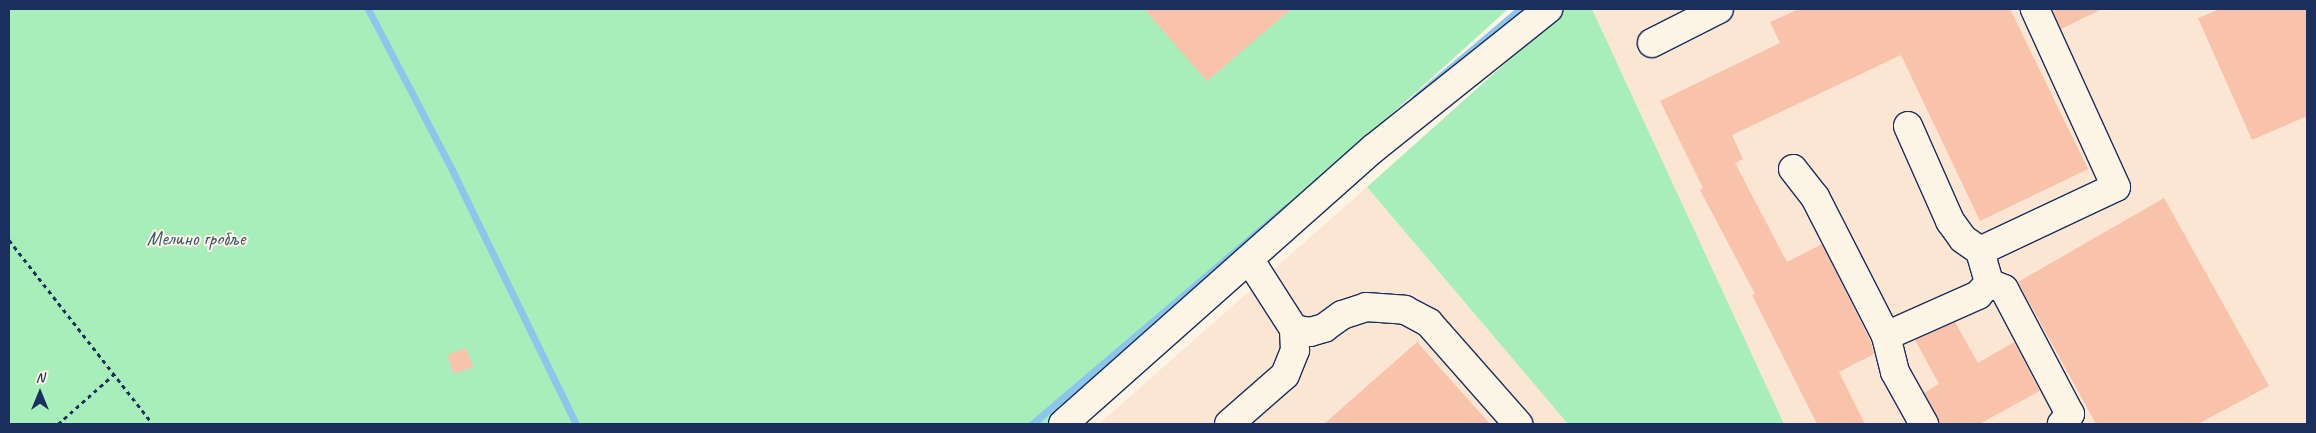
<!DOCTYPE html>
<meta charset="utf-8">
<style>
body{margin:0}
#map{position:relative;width:2316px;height:433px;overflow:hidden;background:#fcf5e5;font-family:Caveat,sans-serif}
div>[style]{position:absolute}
.built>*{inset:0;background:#fbe6d4}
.green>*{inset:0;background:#a8eeba}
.stream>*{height:7px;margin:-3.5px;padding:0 3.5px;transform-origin:3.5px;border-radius:3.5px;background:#8dc6ec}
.building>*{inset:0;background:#f8c2ab}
.path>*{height:3px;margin-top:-1.5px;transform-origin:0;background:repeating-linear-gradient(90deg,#1b2f5e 0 4px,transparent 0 8px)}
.roads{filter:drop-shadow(1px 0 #1b2f5e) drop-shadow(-1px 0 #1b2f5e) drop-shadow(0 1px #1b2f5e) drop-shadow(0 -1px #1b2f5e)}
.minor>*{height:28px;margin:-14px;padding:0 14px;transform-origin:14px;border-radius:14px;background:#fcf5e5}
span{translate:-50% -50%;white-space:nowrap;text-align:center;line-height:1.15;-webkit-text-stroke:4px #fcf5e5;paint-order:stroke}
.park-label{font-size:20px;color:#375570}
.frame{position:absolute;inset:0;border:10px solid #1b2f5e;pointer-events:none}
.north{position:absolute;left:15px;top:368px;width:50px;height:50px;-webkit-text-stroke:4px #fcf5e5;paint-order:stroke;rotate:0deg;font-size:14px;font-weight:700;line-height:20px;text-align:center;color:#1b2f5e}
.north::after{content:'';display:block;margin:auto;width:18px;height:22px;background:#1b2f5e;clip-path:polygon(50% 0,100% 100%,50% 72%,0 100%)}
</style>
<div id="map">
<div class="built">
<i style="clip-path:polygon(1592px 9px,2307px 9px,2307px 424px,1784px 424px)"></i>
<i style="clip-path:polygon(1367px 187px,1568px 424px,1099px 424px)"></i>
</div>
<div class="green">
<i style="clip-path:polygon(9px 9px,1508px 9px,1048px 424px,9px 424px)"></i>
<i style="clip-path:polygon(1566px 9px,1592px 9px,1784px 424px,1568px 424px,1367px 187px)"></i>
</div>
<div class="stream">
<i style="left:368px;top:9px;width:182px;rotate:62.4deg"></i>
<i style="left:452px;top:170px;width:283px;rotate:64deg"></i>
<i style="left:1415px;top:98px;width:138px;rotate:-40.3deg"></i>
<i style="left:1032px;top:424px;width:335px;rotate:-40.4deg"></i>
</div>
<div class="building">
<i style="clip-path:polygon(1144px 9px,1291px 9px,1207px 81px)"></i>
<i style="clip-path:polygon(1799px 9px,2010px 9px,2088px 169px,1980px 221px,1901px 55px,1732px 135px,1743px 159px,1735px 163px,1787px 262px,1822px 244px,1871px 342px,1874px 354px,1839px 372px,1865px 424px,1817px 424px,1752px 295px,1755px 294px,1700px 190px,1703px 188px,1660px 101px,1780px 43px,1770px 22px)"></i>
<i style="clip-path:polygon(2052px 9px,2102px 9px,2061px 29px)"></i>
<i style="clip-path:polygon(2220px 9px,2307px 9px,2307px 116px,2252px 140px,2198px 18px)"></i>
<i style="clip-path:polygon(2164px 198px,2269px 386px,2198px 424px,2096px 424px,2018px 282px)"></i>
<i style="clip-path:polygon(1955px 322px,1978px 363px,2014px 342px,2040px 391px,1979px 424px,1940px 424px,1924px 393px,1939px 384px,1915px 340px)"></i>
<i style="clip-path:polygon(1417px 342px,1490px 424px,1324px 424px)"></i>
<i style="clip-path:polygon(466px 348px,473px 367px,454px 374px,447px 355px)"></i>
</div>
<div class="path">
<i style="left:9px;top:240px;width:234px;rotate:52deg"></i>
<i style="left:58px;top:424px;width:74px;rotate:-41.7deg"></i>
</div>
<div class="roads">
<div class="minor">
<i style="left:1652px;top:43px;width:75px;rotate:-26.9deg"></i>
<i style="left:1908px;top:126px;width:104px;rotate:66.1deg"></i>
<i style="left:1950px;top:221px;width:22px;rotate:54deg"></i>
<i style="left:1963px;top:239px;width:21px;rotate:35deg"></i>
<i style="left:1980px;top:251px;width:33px;rotate:74deg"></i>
<i style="left:1989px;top:283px;width:16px;rotate:22deg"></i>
<i style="left:2004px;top:289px;width:141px;rotate:62.2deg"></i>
<i style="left:2070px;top:414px;width:13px;rotate:129deg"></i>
<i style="left:1793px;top:169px;width:36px;rotate:52deg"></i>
<i style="left:1815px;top:197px;width:156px;rotate:62.9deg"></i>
<i style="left:1886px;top:336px;width:37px;rotate:76deg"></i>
<i style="left:1895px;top:372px;width:60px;rotate:60.9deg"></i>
<i style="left:1980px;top:251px;width:150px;rotate:-25.2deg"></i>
<i style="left:2116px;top:187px;width:196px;rotate:-114.5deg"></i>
<i style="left:1294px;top:329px;width:16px;rotate:11deg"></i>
<i style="left:1310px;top:332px;width:15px;rotate:-16deg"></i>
<i style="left:1324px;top:328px;width:22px;rotate:-36deg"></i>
<i style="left:1342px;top:315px;width:25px;rotate:-18deg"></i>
<i style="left:1366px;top:307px;width:39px;rotate:4deg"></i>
<i style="left:1405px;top:310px;width:27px;rotate:28deg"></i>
<i style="left:1429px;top:323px;width:135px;rotate:48.6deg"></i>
<i style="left:1886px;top:336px;width:101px;rotate:-24deg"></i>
<i style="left:1978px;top:295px;width:16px;rotate:-47deg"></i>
<i style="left:1063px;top:424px;width:416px;rotate:-41.6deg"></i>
<i style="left:1374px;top:148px;width:223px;rotate:-38.6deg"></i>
<i style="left:1229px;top:424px;width:74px;rotate:-41.2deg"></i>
<i style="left:1285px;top:375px;width:27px;rotate:-68deg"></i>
<i style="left:1295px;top:350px;width:21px;rotate:-93deg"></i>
<i style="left:1294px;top:329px;width:83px;rotate:-122.7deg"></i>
</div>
</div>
<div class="park-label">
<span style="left:196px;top:238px">Мелино гробље</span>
</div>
<div class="frame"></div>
<div class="north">N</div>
</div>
